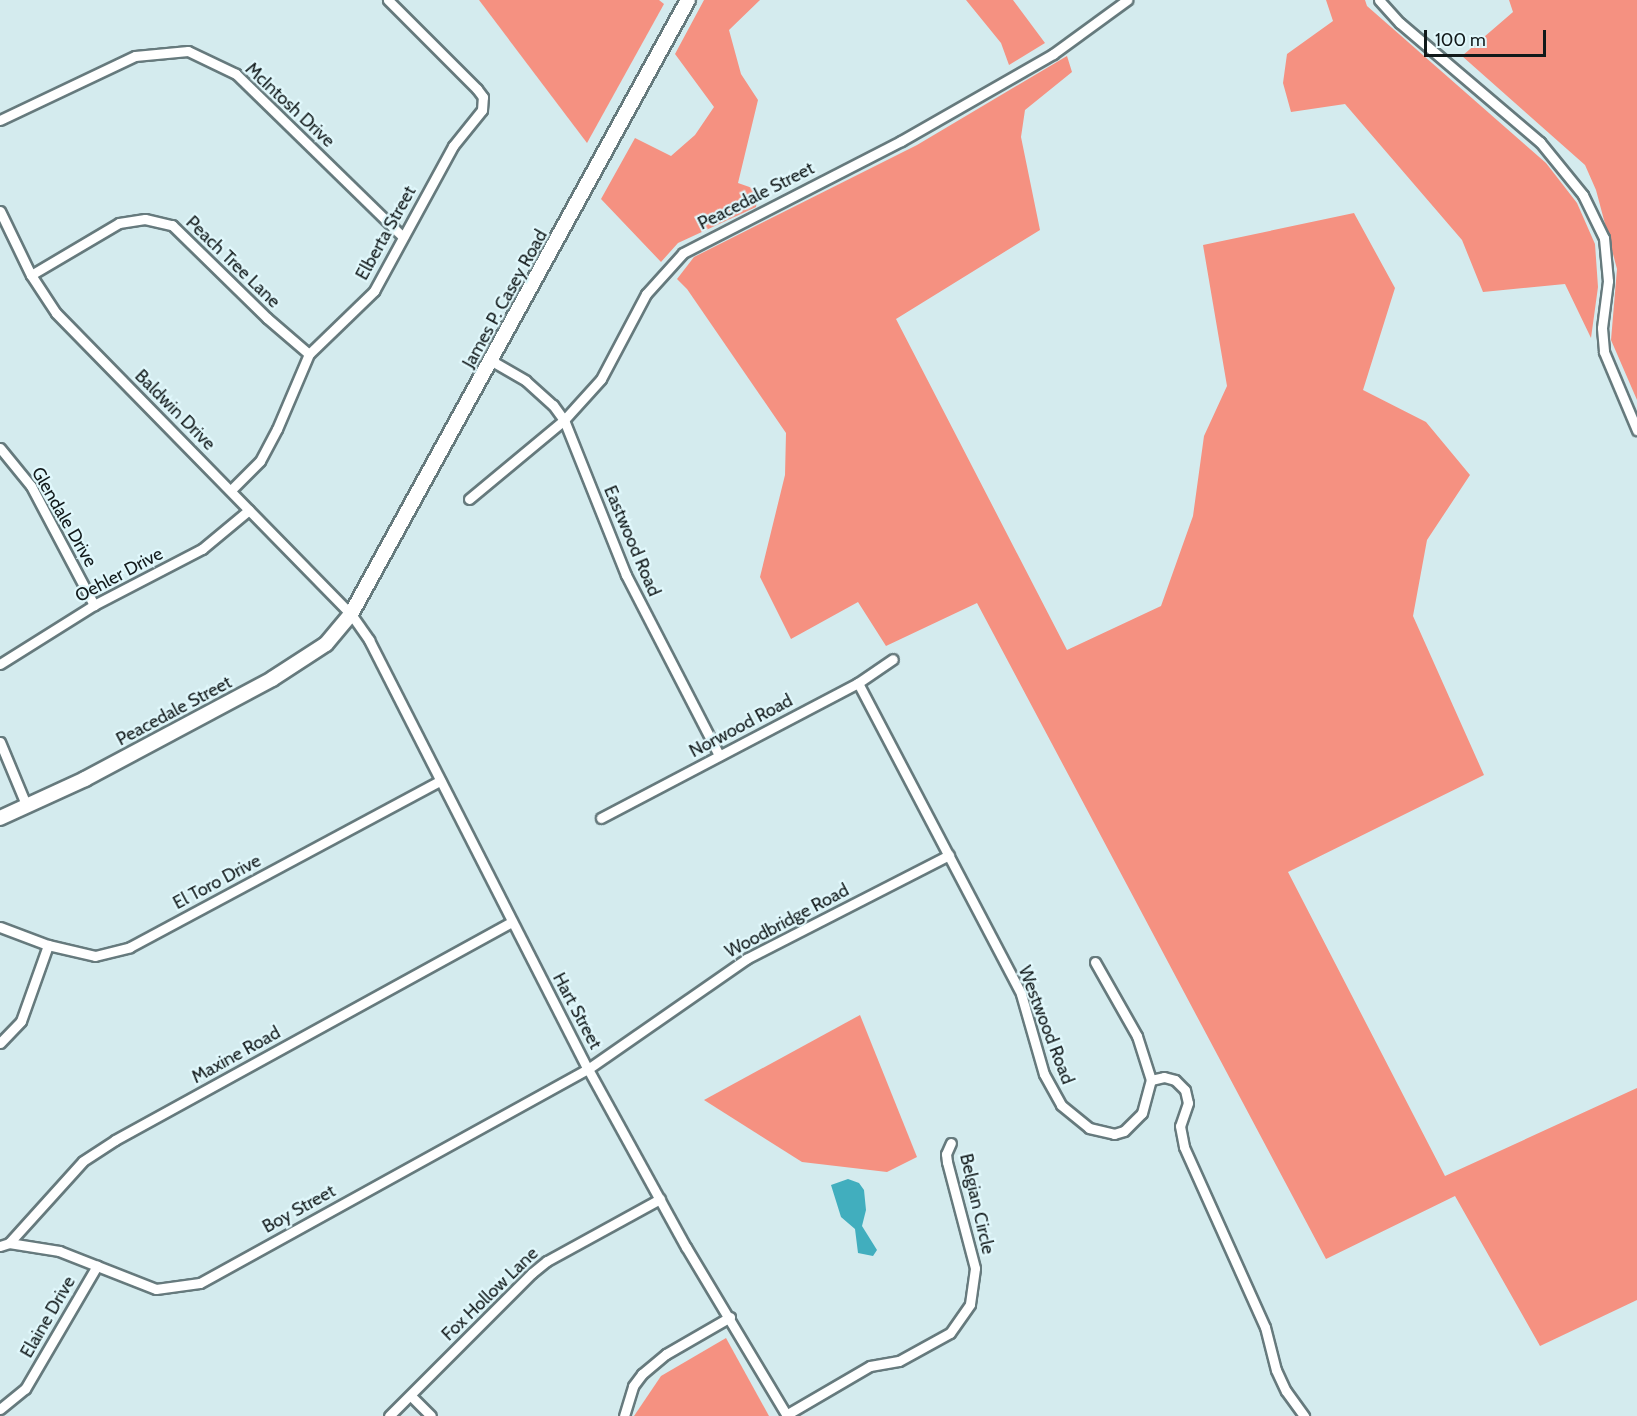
<!DOCTYPE html>
<style>
body{margin:0}
#map{position:relative;width:1637px;height:1416px;overflow:hidden;background:#d4ebee;font-family:Cabin,sans-serif}
div>[style]{position:absolute}
.forest>*{inset:0;background:#f59181}
.water>*{inset:0;background:#41aebe}
.roads{filter:drop-shadow(2px 0 #667a7d) drop-shadow(-2px 0 #667a7d) drop-shadow(0 2px #667a7d) drop-shadow(0 -2px #667a7d)}
.street>*{height:9px;margin:-4.5px;padding:0 4.5px;transform-origin:4.5px;border-radius:4.5px;background:#fff}
.secondary>*{height:14px;margin:-7px;padding:0 7px;transform-origin:7px;border-radius:7px;background:#fff}
span{translate:-50% -50%;white-space:nowrap;text-align:center;line-height:1.15;-webkit-text-stroke:4.5px #e1f8fc;paint-order:stroke}
.street-label{font-size:18px;color:#11191a}
.scale{position:absolute;left:1424px;top:30px;width:122px;height:27px;box-sizing:border-box;border:3px solid #11191a;border-top:0;padding-left:8px;font-size:18px;line-height:21px;white-space:nowrap;color:#11191a;-webkit-text-stroke:4px #e1f8fc;paint-order:stroke}
</style>
<div id="map">
<div class="forest">
<i style="clip-path:polygon(479px 0,659px 0,664px 4px,587px 143px)"></i>
<i style="clip-path:polygon(704px 0,760px 0,729px 30px,741px 74px,758px 100px,738px 183px,758px 190px,756px 207px,678px 243px,661px 262px,601px 199px,635px 138px,671px 156px,695px 135px,714px 107px,675px 54px)"></i>
<i style="clip-path:polygon(966px 0,1013px 0,1045px 43px,1009px 65px,1001px 43px)"></i>
<i style="clip-path:polygon(1326px 0,1365px 0,1367px 6px,1546px 163px,1577px 203px,1595px 244px,1598px 287px,1591px 338px,1565px 284px,1483px 292px,1462px 240px,1345px 104px,1291px 112px,1283px 83px,1287px 54px,1333px 21px)"></i>
<i style="clip-path:polygon(1509px 0,1637px 0,1637px 400px,1611px 340px,1617px 269px,1596px 190px,1585px 165px,1462px 56px,1513px 12px)"></i>
<i style="clip-path:polygon(1067px 56px,1072px 72px,1025px 110px,1021px 137px,1040px 230px,896px 319px,1067px 650px,1161px 606px,1193px 516px,1204px 436px,1227px 386px,1203px 245px,1354px 213px,1395px 288px,1363px 390px,1426px 422px,1470px 475px,1427px 540px,1413px 616px,1484px 775px,1288px 872px,1445px 1176px,1637px 1088px,1637px 1300px,1540px 1346px,1455px 1196px,1326px 1259px,977px 603px,886px 646px,858px 602px,791px 639px,760px 577px,785px 475px,786px 433px,687px 289px,677px 279px,694px 257px,917px 145px)"></i>
<i style="clip-path:polygon(860px 1015px,917px 1157px,887px 1172px,802px 1162px,704px 1100px)"></i>
<i style="clip-path:polygon(726px 1338px,769px 1416px,634px 1416px,661px 1376px)"></i>
</div>
<div class="water">
<i style="clip-path:polygon(848px 1179px,859px 1183px,864px 1190px,866px 1210px,862px 1226px,877px 1250px,873px 1256px,858px 1253px,855px 1229px,841px 1217px,831px 1185px)"></i>
</div>
<div class="roads">
<div class="street">
<i style="left:1379px;top:0;width:31px;rotate:48deg"></i>
<i style="left:1400px;top:23px;width:184px;rotate:40.4deg"></i>
<i style="left:1540px;top:142px;width:68px;rotate:50.9deg"></i>
<i style="left:1583px;top:195px;width:48px;rotate:64deg"></i>
<i style="left:1604px;top:238px;width:43px;rotate:84.7deg"></i>
<i style="left:1608px;top:281px;width:47px;rotate:97.3deg"></i>
<i style="left:1602px;top:328px;width:24px;rotate:85deg"></i>
<i style="left:1604px;top:352px;width:85px;rotate:67.1deg"></i>
<i style="left:0;top:120px;width:149px;rotate:-25.4deg"></i>
<i style="left:135px;top:56px;width:53px;rotate:-5.4deg"></i>
<i style="left:188px;top:51px;width:53px;rotate:25.6deg"></i>
<i style="left:236px;top:74px;width:233px;rotate:44.3deg"></i>
<i style="left:0;top:211px;width:71px;rotate:64.2deg"></i>
<i style="left:31px;top:275px;width:45px;rotate:56.7deg"></i>
<i style="left:56px;top:313px;width:421px;rotate:45.6deg"></i>
<i style="left:351px;top:614px;width:32px;rotate:55deg"></i>
<i style="left:369px;top:640px;width:482px;rotate:63deg"></i>
<i style="left:588px;top:1069px;width:203px;rotate:61.2deg"></i>
<i style="left:686px;top:1247px;width:197px;rotate:59.1deg"></i>
<i style="left:31px;top:275px;width:102px;rotate:-30.6deg"></i>
<i style="left:119px;top:223px;width:26px;rotate:-9deg"></i>
<i style="left:145px;top:219px;width:28px;rotate:13deg"></i>
<i style="left:172px;top:225px;width:133px;rotate:44.4deg"></i>
<i style="left:267px;top:318px;width:55px;rotate:40.6deg"></i>
<i style="left:492px;top:361px;width:39px;rotate:30deg"></i>
<i style="left:526px;top:381px;width:36px;rotate:42deg"></i>
<i style="left:553px;top:405px;width:19px;rotate:54deg"></i>
<i style="left:564px;top:420px;width:167px;rotate:68.2deg"></i>
<i style="left:626px;top:575px;width:203px;rotate:62.7deg"></i>
<i style="left:0;top:448px;width:49px;rotate:50.8deg"></i>
<i style="left:31px;top:486px;width:135px;rotate:62.1deg"></i>
<i style="left:231px;top:490px;width:41px;rotate:-45deg"></i>
<i style="left:260px;top:461px;width:36px;rotate:-62deg"></i>
<i style="left:277px;top:429px;width:82px;rotate:-66.9deg"></i>
<i style="left:309px;top:354px;width:91px;rotate:-44.1deg"></i>
<i style="left:374px;top:291px;width:165px;rotate:-61.4deg"></i>
<i style="left:453px;top:146px;width:46px;rotate:-51.1deg"></i>
<i style="left:482px;top:110px;width:13px;rotate:-86deg"></i>
<i style="left:483px;top:97px;width:10px;rotate:-127deg"></i>
<i style="left:477px;top:89px;width:126px;rotate:-135deg"></i>
<i style="left:469px;top:499px;width:124px;rotate:-39.7deg"></i>
<i style="left:564px;top:420px;width:55px;rotate:-47.9deg"></i>
<i style="left:601px;top:379px;width:96px;rotate:-62.1deg"></i>
<i style="left:646px;top:294px;width:55px;rotate:-47.9deg"></i>
<i style="left:683px;top:253px;width:245px;rotate:-27.2deg"></i>
<i style="left:901px;top:141px;width:175px;rotate:-29.8deg"></i>
<i style="left:1053px;top:54px;width:92px;rotate:-36.1deg"></i>
<i style="left:0;top:664px;width:111px;rotate:-32.1deg"></i>
<i style="left:94px;top:605px;width:122px;rotate:-27.4deg"></i>
<i style="left:202px;top:549px;width:61px;rotate:-39.7deg"></i>
<i style="left:858px;top:683px;width:351px;rotate:62.3deg"></i>
<i style="left:1021px;top:994px;width:83px;rotate:74deg"></i>
<i style="left:1044px;top:1074px;width:35px;rotate:61deg"></i>
<i style="left:1061px;top:1105px;width:36px;rotate:39deg"></i>
<i style="left:1089px;top:1128px;width:26px;rotate:13deg"></i>
<i style="left:1114px;top:1134px;width:10px;rotate:-17deg"></i>
<i style="left:1124px;top:1131px;width:25px;rotate:-45deg"></i>
<i style="left:1142px;top:1113px;width:34px;rotate:-75deg"></i>
<i style="left:1151px;top:1080px;width:13px;rotate:-13deg"></i>
<i style="left:1164px;top:1077px;width:11px;rotate:15deg"></i>
<i style="left:1175px;top:1080px;width:14px;rotate:45deg"></i>
<i style="left:1185px;top:1090px;width:13px;rotate:77deg"></i>
<i style="left:1188px;top:1103px;width:24px;rotate:109deg"></i>
<i style="left:1180px;top:1126px;width:21px;rotate:79deg"></i>
<i style="left:1184px;top:1147px;width:197px;rotate:65.8deg"></i>
<i style="left:1265px;top:1327px;width:44px;rotate:75.7deg"></i>
<i style="left:1276px;top:1370px;width:23px;rotate:65deg"></i>
<i style="left:1286px;top:1391px;width:31px;rotate:54deg"></i>
<i style="left:0;top:742px;width:70px;rotate:67.4deg"></i>
<i style="left:601px;top:818px;width:290px;rotate:-27.7deg"></i>
<i style="left:858px;top:683px;width:42px;rotate:-34.4deg"></i>
<i style="left:0;top:927px;width:51px;rotate:20.6deg"></i>
<i style="left:48px;top:945px;width:48px;rotate:13.2deg"></i>
<i style="left:95px;top:956px;width:36px;rotate:-14deg"></i>
<i style="left:130px;top:947px;width:352px;rotate:-28.2deg"></i>
<i style="left:1095px;top:962px;width:85px;rotate:60.4deg"></i>
<i style="left:1137px;top:1036px;width:46px;rotate:72.3deg"></i>
<i style="left:0;top:1043px;width:30px;rotate:-46deg"></i>
<i style="left:21px;top:1021px;width:81px;rotate:-70.4deg"></i>
<i style="left:9px;top:1243px;width:51px;rotate:9.1deg"></i>
<i style="left:59px;top:1251px;width:104px;rotate:21.4deg"></i>
<i style="left:156px;top:1289px;width:44px;rotate:-7.8deg"></i>
<i style="left:200px;top:1283px;width:443px;rotate:-28.9deg"></i>
<i style="left:588px;top:1069px;width:193px;rotate:-34.8deg"></i>
<i style="left:746px;top:959px;width:228px;rotate:-27.1deg"></i>
<i style="left:0;top:1246px;width:9px;rotate:-18deg"></i>
<i style="left:9px;top:1243px;width:110px;rotate:-47.9deg"></i>
<i style="left:83px;top:1161px;width:38px;rotate:-33deg"></i>
<i style="left:115px;top:1140px;width:452px;rotate:-28.8deg"></i>
<i style="left:411px;top:1396px;width:28px;rotate:45deg"></i>
<i style="left:0;top:1409px;width:32px;rotate:-39deg"></i>
<i style="left:25px;top:1389px;width:143px;rotate:-59.7deg"></i>
<i style="left:786px;top:1415px;width:97px;rotate:-30.3deg"></i>
<i style="left:870px;top:1366px;width:29px;rotate:-10deg"></i>
<i style="left:899px;top:1361px;width:58px;rotate:-28.8deg"></i>
<i style="left:950px;top:1333px;width:35px;rotate:-55deg"></i>
<i style="left:970px;top:1304px;width:36px;rotate:-82deg"></i>
<i style="left:975px;top:1268px;width:110px;rotate:-104.8deg"></i>
<i style="left:947px;top:1162px;width:8px;rotate:-97deg"></i>
<i style="left:946px;top:1154px;width:12px;rotate:-66deg"></i>
<i style="left:389px;top:1416px;width:202px;rotate:-45deg"></i>
<i style="left:532px;top:1273px;width:19px;rotate:-39deg"></i>
<i style="left:547px;top:1261px;width:129px;rotate:-28.8deg"></i>
<i style="left:624px;top:1416px;width:31px;rotate:-73deg"></i>
<i style="left:633px;top:1386px;width:15px;rotate:-53deg"></i>
<i style="left:642px;top:1374px;width:31px;rotate:-40deg"></i>
<i style="left:666px;top:1354px;width:74px;rotate:-30deg"></i>
</div>
<div class="secondary">
<i style="left:0;top:818px;width:94px;rotate:-24.6deg"></i>
<i style="left:85px;top:779px;width:212px;rotate:-28.1deg"></i>
<i style="left:272px;top:679px;width:64px;rotate:-32.9deg"></i>
<i style="left:326px;top:644px;width:39px;rotate:-50deg"></i>
<i style="left:351px;top:614px;width:700px;rotate:-61.24deg"></i>
</div>
</div>
<div class="street-label">
<span style="left:290px;top:105px;rotate:43deg">McIntosh Drive</span>
<span style="left:756px;top:196px;rotate:-27deg">Peacedale Street</span>
<span style="left:386px;top:233px;rotate:-61deg">Elberta Street</span>
<span style="left:233px;top:262px;rotate:44deg">Peach Tree Lane</span>
<span style="left:505px;top:299px;rotate:-61deg">James P. Casey Road</span>
<span style="left:175px;top:410px;rotate:45deg">Baldwin Drive</span>
<span style="left:64px;top:517px;rotate:60deg">Glendale Drive</span>
<span style="left:632px;top:541px;rotate:67deg">Eastwood Road</span>
<span style="left:119px;top:575px;rotate:-28deg">Oehler Drive</span>
<span style="left:174px;top:711px;rotate:-28deg">Peacedale Street</span>
<span style="left:741px;top:726px;rotate:-28deg">Norwood Road</span>
<span style="left:217px;top:882px;rotate:-28deg">El Toro Drive</span>
<span style="left:787px;top:921px;rotate:-28deg">Woodbridge Road</span>
<span style="left:577px;top:1011px;rotate:62deg">Hart Street</span>
<span style="left:1046px;top:1025px;rotate:69deg">Westwood Road</span>
<span style="left:236px;top:1055px;rotate:-29deg">Maxine Road</span>
<span style="left:977px;top:1204px;rotate:77deg">Belgian Circle</span>
<span style="left:299px;top:1209px;rotate:-29deg">Boy Street</span>
<span style="left:490px;top:1294px;rotate:-44deg">Fox Hollow Lane</span>
<span style="left:48px;top:1317px;rotate:-60deg">Elaine Drive</span>
</div>
<div class="scale">100 m</div>
</div>
